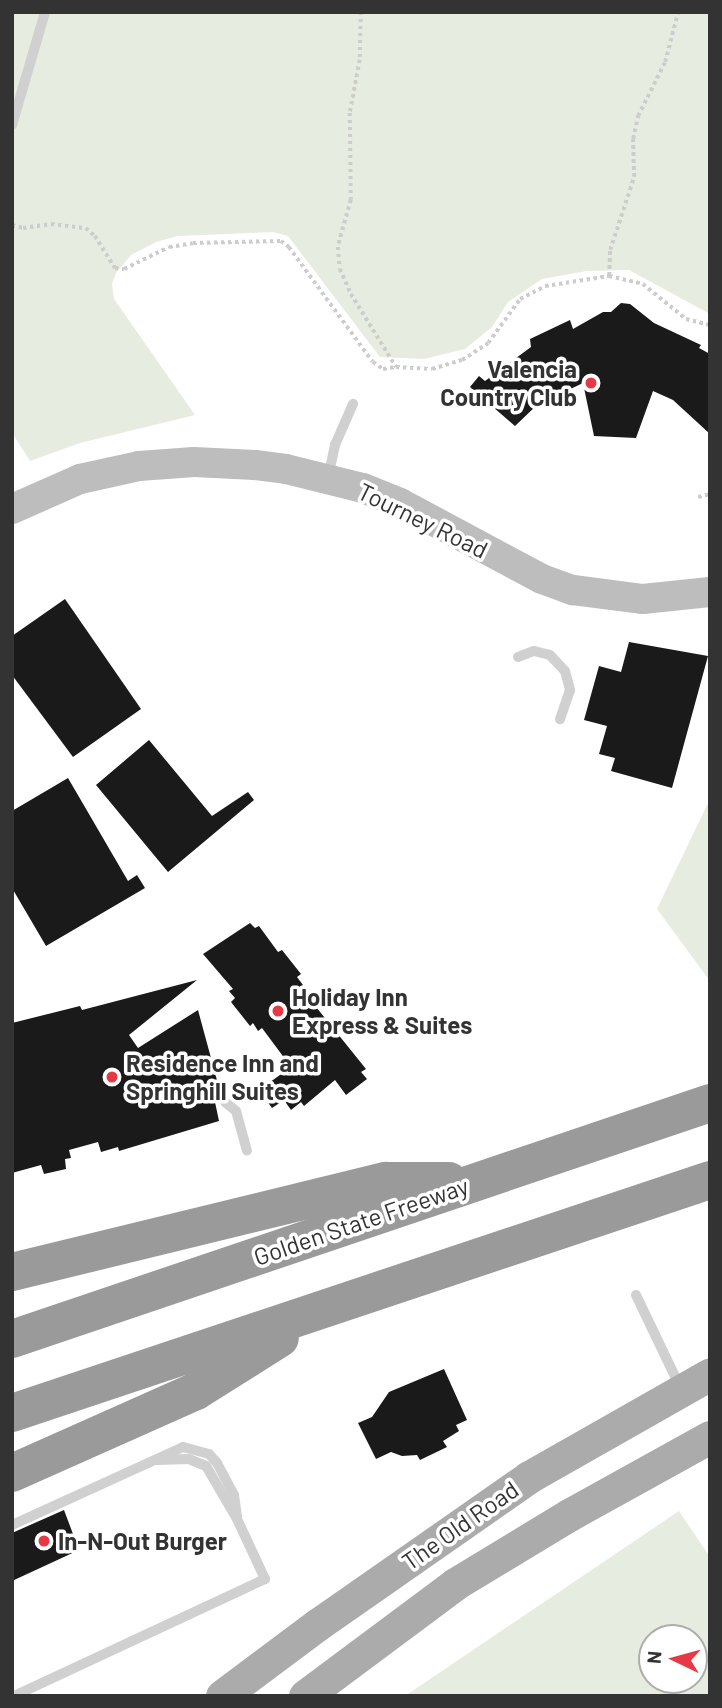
<!DOCTYPE html>
<style>
body{margin:0}
#map{position:relative;width:722px;height:1708px;overflow:hidden;background:#fff;font-family:Barlow,sans-serif}
div>[style]{position:absolute}
.green>*{inset:0;background:#e6ecdf}
.building>*{inset:0;background:#1a1a1a}
.path>*{height:3.5px;margin-top:-1.75px;transform-origin:0;background:repeating-linear-gradient(90deg,#cdcdcd 0 3.5px,transparent 0 7px)}
.lane>*{height:10px;margin:-5px;padding:0 5px;transform-origin:5px;border-radius:5px;background:#d0d0d0}
.secondary>*{height:30px;margin:-15px;padding:0 15px;transform-origin:15px;border-radius:15px;background:#bdbdbd}
.primary>*{height:33px;margin:-16.5px;padding:0 16.5px;transform-origin:16.5px;border-radius:16.5px;background:#ababab}
.highway>*{height:38px;margin:-19px;padding:0 19px;transform-origin:19px;border-radius:19px;background:#9a9a9a}
.dots>*{width:19px;height:19px;translate:-50% -50%;box-sizing:border-box;border:4px solid #fff;border-radius:50%}
span{translate:-50% -50%;white-space:nowrap;text-align:center;line-height:1.15;-webkit-text-stroke:7px #fff;paint-order:stroke}
.poi-label{font-size:24px;color:#333;font-weight:700}
.right{translate:-100% -50%;text-align:right}
.left{translate:0 -50%;text-align:left}
.street-label{font-size:24px;color:#333}
.frame{position:absolute;inset:0;border:14px solid #333;pointer-events:none}
.north{position:absolute;left:638px;top:1624px;width:70px;height:70px;box-sizing:border-box;background:#fff;border:2px solid #adadad;border-radius:50%;rotate:275deg;font-size:19px;font-weight:700;line-height:28px;text-align:center;color:#333}
.north::after{content:'';display:block;margin:auto;width:24px;height:32px;background:#e63946;clip-path:polygon(50% 0,100% 100%,50% 72%,0 100%)}
</style>
<div id="map">
<div class="green">
<i style="clip-path:polygon(12px 12px,710px 12px,710px 314px,629px 270px,587px 271px,542px 279px,508px 302px,492px 327px,465px 349px,424px 359px,380px 357px,288px 236px,273px 232px,178px 236px,156px 242px,131px 255px,116px 273px,112px 284px,114px 299px,195px 415px,80px 443px,30px 461px,12px 433px)"></i>
<i style="clip-path:polygon(710px 799px,710px 981px,657px 909px)"></i>
<i style="clip-path:polygon(evenodd,679px 1511px,710px 1557px,710px 1696px,405px 1696px,679px 1511px,652px 1638px,694px 1638px,694px 1680px,652px 1680px,652px 1638px)"></i>
</div>
<div class="building">
<i style="clip-path:polygon(621px 303px,630px 304px,654px 323px,701px 345px,699px 348px,710px 354px,710px 434px,673px 400px,653px 391px,636px 438px,594px 436px,583px 383px,537px 405px,515px 426px,470px 387px,479px 376px,485px 381px,531px 347px,530px 339px,570px 320px,573px 329px,603px 312px,611px 312px)"></i>
<i style="clip-path:polygon(65px 599px,141px 709px,73px 757px,12px 675px,12px 636px)"></i>
<i style="clip-path:polygon(629px 642px,708px 656px,672px 788px,611px 771px,615px 758px,599px 754px,607px 726px,584px 720px,599px 666px,621px 672px)"></i>
<i style="clip-path:polygon(149px 740px,212px 816px,248px 792px,254px 800px,168px 872px,96px 785px)"></i>
<i style="clip-path:polygon(68px 778px,128px 881px,137px 875px,145px 888px,46px 946px,12px 888px,12px 811px)"></i>
<i style="clip-path:polygon(250px 923px,255px 928px,259px 926px,278px 952px,282px 950px,301px 974px,297px 977px,303px 985px,300px 987px,366px 1069px,361px 1072px,367px 1079px,346px 1095px,335px 1080px,304px 1106px,301px 1102px,291px 1110px,284px 1100px,272px 1108px,259px 1090px,291px 1067px,262px 1028px,258px 1031px,253px 1023px,250px 1026px,231px 1002px,235px 998px,229px 991px,233px 989px,203px 954px)"></i>
<i style="clip-path:polygon(197px 980px,129px 1035px,138px 1048px,198px 1010px,221px 1095px,215px 1102px,219px 1121px,119px 1151px,118px 1147px,101px 1152px,98px 1142px,69px 1150px,71px 1158px,65px 1159px,66px 1169px,44px 1174px,41px 1165px,12px 1173px,12px 1023px,80px 1006px,82px 1010px)"></i>
<i style="clip-path:polygon(444px 1369px,467px 1420px,456px 1425px,459px 1431px,443px 1441px,447px 1447px,420px 1460px,417px 1455px,402px 1456px,391px 1452px,376px 1459px,358px 1423px,372px 1417px,389px 1392px)"></i>
<i style="clip-path:polygon(64px 1510px,79px 1550px,12px 1581px,12px 1533px)"></i>
</div>
<div class="path">
<i style="left:361px;top:12px;width:48px;rotate:91.2deg"></i>
<i style="left:360px;top:60px;width:54px;rotate:100.7deg"></i>
<i style="left:350px;top:113px;width:87px;rotate:89.3deg"></i>
<i style="left:351px;top:200px;width:49px;rotate:105.5deg"></i>
<i style="left:338px;top:247px;width:22px;rotate:85deg"></i>
<i style="left:340px;top:269px;width:27px;rotate:66deg"></i>
<i style="left:351px;top:294px;width:86px;rotate:58.3deg"></i>
<i style="left:396px;top:367px;width:36px;rotate:3deg"></i>
<i style="left:432px;top:369px;width:31px;rotate:-17deg"></i>
<i style="left:462px;top:360px;width:31px;rotate:-33deg"></i>
<i style="left:488px;top:343px;width:54px;rotate:-54deg"></i>
<i style="left:520px;top:299px;width:28px;rotate:-27deg"></i>
<i style="left:545px;top:286px;width:65px;rotate:-8.9deg"></i>
<i style="left:609px;top:276px;width:35px;rotate:13deg"></i>
<i style="left:643px;top:284px;width:55px;rotate:39.1deg"></i>
<i style="left:686px;top:319px;width:25px;rotate:14deg"></i>
<i style="left:12px;top:225px;width:11px;rotate:15deg"></i>
<i style="left:23px;top:228px;width:28px;rotate:-8deg"></i>
<i style="left:51px;top:224px;width:35px;rotate:7deg"></i>
<i style="left:86px;top:228px;width:12px;rotate:42deg"></i>
<i style="left:95px;top:236px;width:38px;rotate:58deg"></i>
<i style="left:115px;top:268px;width:9px;rotate:6deg"></i>
<i style="left:124px;top:269px;width:50px;rotate:-26.1deg"></i>
<i style="left:169px;top:247px;width:24px;rotate:-9deg"></i>
<i style="left:193px;top:243px;width:88px;rotate:-1.3deg"></i>
<i style="left:281px;top:241px;width:10px;rotate:37deg"></i>
<i style="left:289px;top:247px;width:142px;rotate:53.9deg"></i>
<i style="left:373px;top:362px;width:12px;rotate:35deg"></i>
<i style="left:383px;top:369px;width:13px;rotate:-9deg"></i>
<i style="left:609px;top:276px;width:26px;rotate:-88deg"></i>
<i style="left:610px;top:250px;width:77px;rotate:-71.8deg"></i>
<i style="left:634px;top:177px;width:38px;rotate:-92deg"></i>
<i style="left:633px;top:139px;width:24px;rotate:-78deg"></i>
<i style="left:638px;top:116px;width:60px;rotate:-63.4deg"></i>
<i style="left:665px;top:62px;width:52px;rotate:-75.4deg"></i>
<i style="left:698px;top:497px;width:12px;rotate:-14deg"></i>
</div>
<div class="lane">
<i style="left:12px;top:125px;width:118px;rotate:-73.7deg"></i>
<i style="left:328px;top:478px;width:34px;rotate:-78deg"></i>
<i style="left:335px;top:445px;width:45px;rotate:-66.3deg"></i>
<i style="left:518px;top:657px;width:17px;rotate:-21deg"></i>
<i style="left:534px;top:651px;width:16px;rotate:14deg"></i>
<i style="left:550px;top:655px;width:22px;rotate:47deg"></i>
<i style="left:565px;top:671px;width:20px;rotate:75deg"></i>
<i style="left:570px;top:690px;width:31px;rotate:109deg"></i>
<i style="left:225px;top:1102px;width:14px;rotate:39deg"></i>
<i style="left:236px;top:1111px;width:41px;rotate:74.6deg"></i>
<i style="left:636px;top:1295px;width:102px;rotate:64.4deg"></i>
<i style="left:12px;top:1525px;width:188px;rotate:-24.5deg"></i>
<i style="left:183px;top:1447px;width:27px;rotate:15deg"></i>
<i style="left:209px;top:1454px;width:12px;rotate:48deg"></i>
<i style="left:217px;top:1463px;width:36px;rotate:62deg"></i>
<i style="left:234px;top:1495px;width:22px;rotate:82deg"></i>
<i style="left:14px;top:1696px;width:277px;rotate:-25deg"></i>
<i style="left:265px;top:1579px;width:66px;rotate:-115deg"></i>
<i style="left:237px;top:1519px;width:61px;rotate:-120.3deg"></i>
<i style="left:206px;top:1466px;width:18px;rotate:-158deg"></i>
<i style="left:189px;top:1459px;width:32px;rotate:178deg"></i>
</div>
<div class="secondary">
<i style="left:12px;top:509px;width:74px;rotate:-23.8deg"></i>
<i style="left:80px;top:479px;width:60px;rotate:-12.4deg"></i>
<i style="left:139px;top:466px;width:55px;rotate:-4.2deg"></i>
<i style="left:194px;top:462px;width:61px;rotate:2.8deg"></i>
<i style="left:255px;top:465px;width:31px;rotate:7deg"></i>
<i style="left:286px;top:469px;width:79px;rotate:13.9deg"></i>
<i style="left:363px;top:488px;width:40px;rotate:22deg"></i>
<i style="left:400px;top:503px;width:161px;rotate:28.2deg"></i>
<i style="left:542px;top:579px;width:33px;rotate:20deg"></i>
<i style="left:573px;top:590px;width:71px;rotate:7.3deg"></i>
<i style="left:643px;top:599px;width:67px;rotate:-6deg"></i>
</div>
<div class="primary">
<i style="left:222px;top:1696px;width:119px;rotate:-36.8deg"></i>
<i style="left:317px;top:1625px;width:259px;rotate:-34.9deg"></i>
<i style="left:529px;top:1477px;width:208px;rotate:-29.6deg"></i>
<i style="left:305px;top:1696px;width:187px;rotate:-36.7deg"></i>
<i style="left:455px;top:1584px;width:133px;rotate:-31.2deg"></i>
<i style="left:569px;top:1515px;width:161px;rotate:-29deg"></i>
</div>
<div class="highway">
<i style="left:12px;top:1272px;width:385px;rotate:-13.7deg"></i>
<i style="left:386px;top:1181px;width:63px"></i>
<i style="left:12px;top:1339px;width:737px;rotate:-18.68deg"></i>
<i style="left:12px;top:1413px;width:736px;rotate:-18.46deg"></i>
<i style="left:12px;top:1473px;width:201px;rotate:-24deg"></i>
<i style="left:196px;top:1391px;width:99px;rotate:-32.2deg"></i>
</div>
<div class="dots">
<i style="left:591px;top:383px;background:#e63946"></i>
<i style="left:278px;top:1011px;background:#e63946"></i>
<i style="left:112px;top:1077px;background:#e63946"></i>
<i style="left:44px;top:1541px;background:#e63946"></i>
</div>
<div class="poi-label">
<span class="right" style="left:577px;top:383px">Valencia<br>Country Club</span>
<span class="left" style="left:292px;top:1011px">Holiday Inn<br>Express &amp; Suites</span>
<span class="left" style="left:126px;top:1077px">Residence Inn and<br>Springhill Suites</span>
<span class="left" style="left:58px;top:1541px">In-N-Out Burger</span>
</div>
<div class="street-label">
<span style="left:423px;top:520px;rotate:26deg">Tourney Road</span>
<span style="left:361px;top:1221px;rotate:-19deg">Golden State Freeway</span>
<span style="left:460px;top:1525px;rotate:-35deg">The Old Road</span>
</div>
<div class="frame"></div>
<div class="north">N</div>
</div>
